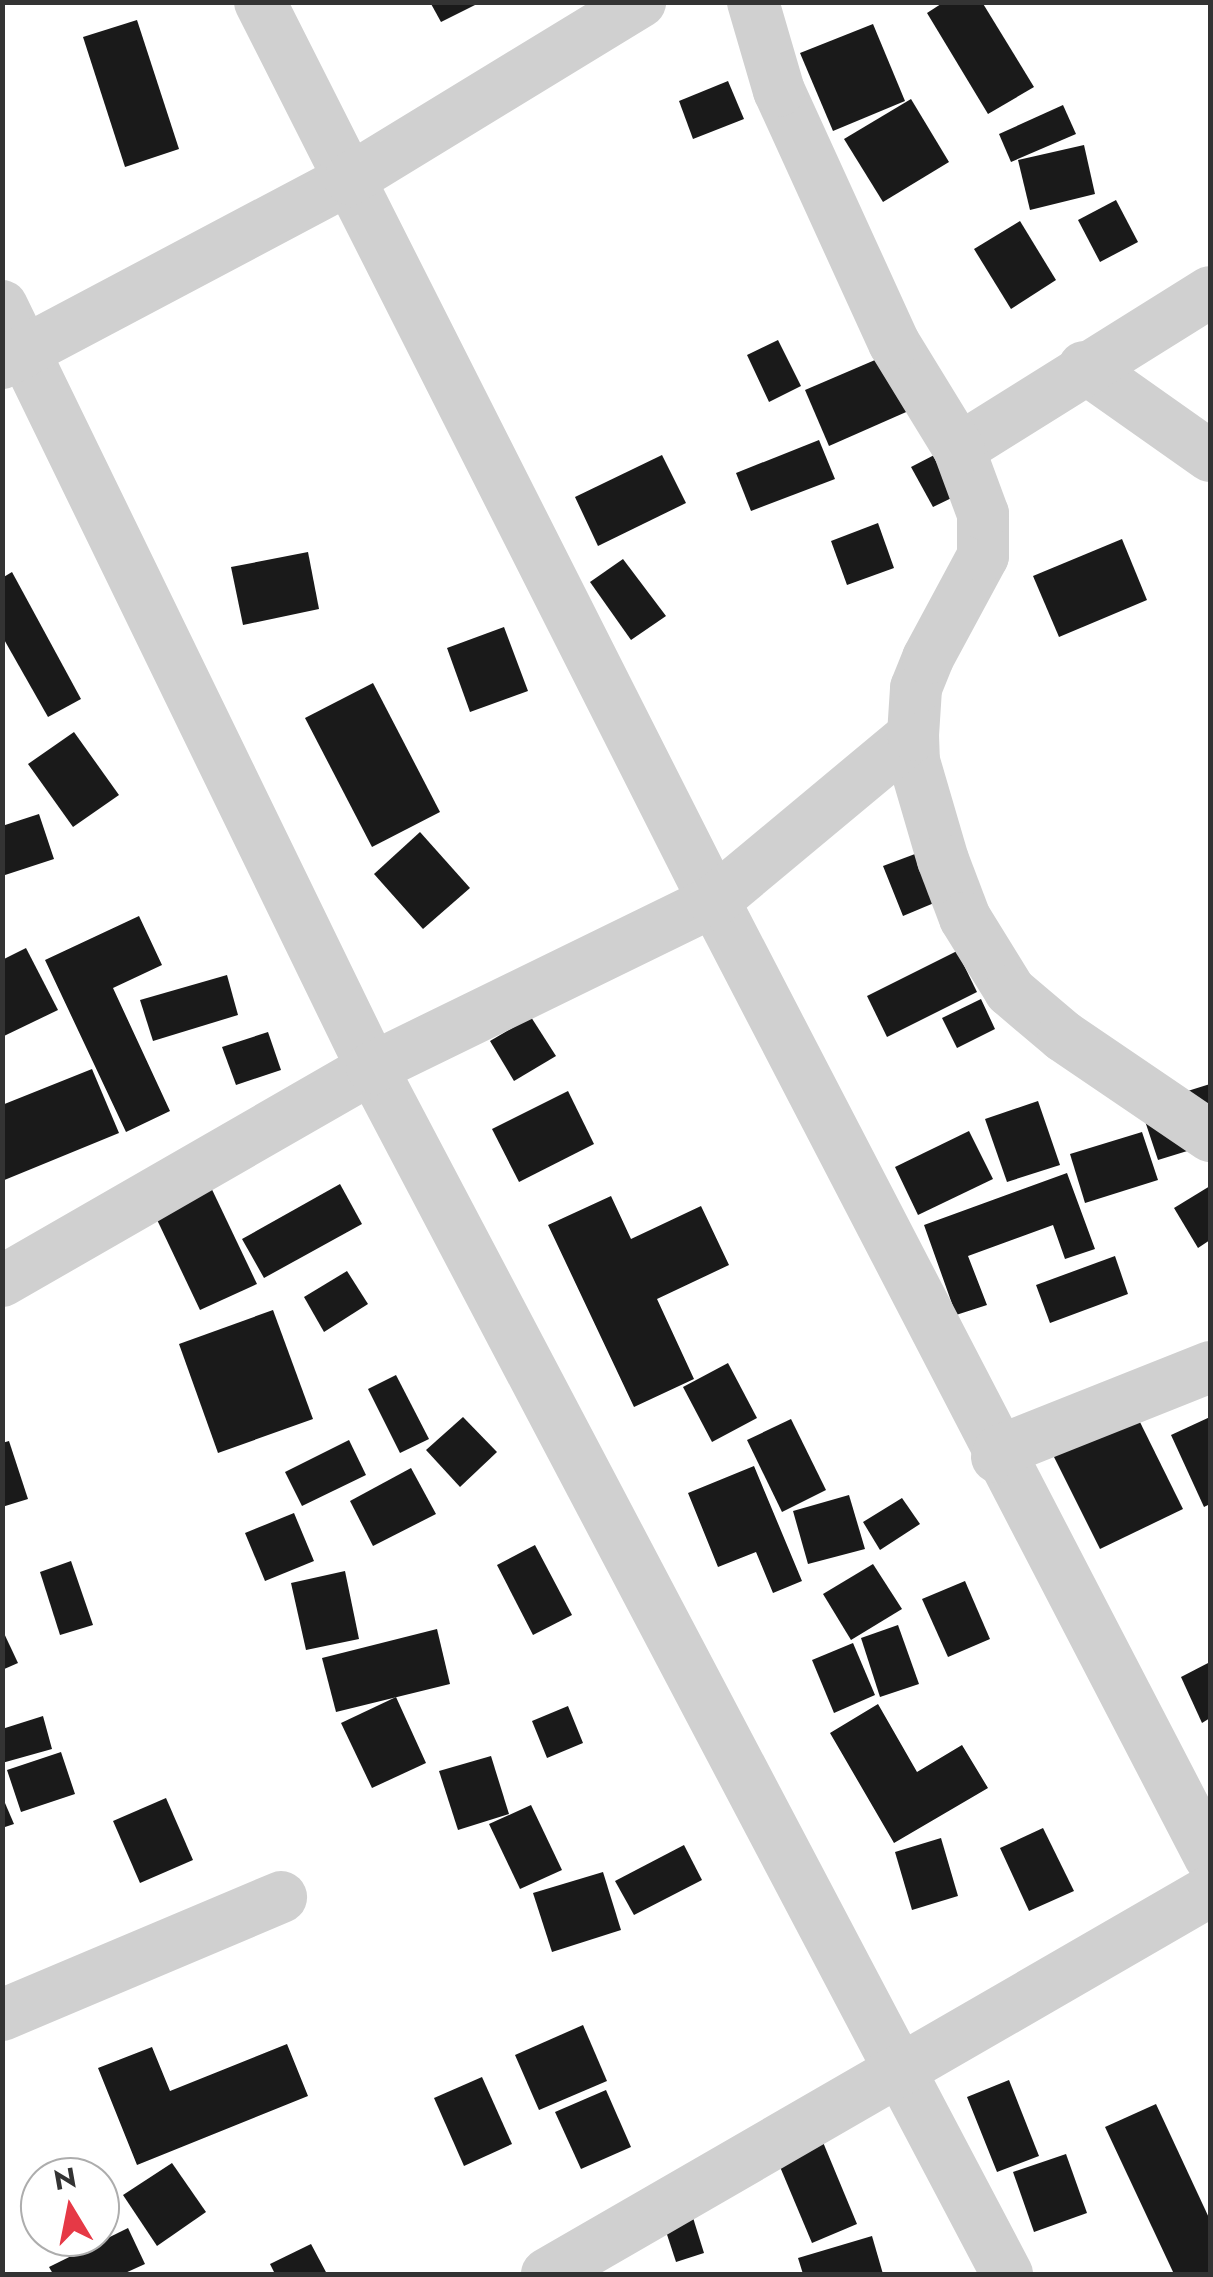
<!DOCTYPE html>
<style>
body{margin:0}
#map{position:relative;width:1213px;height:2277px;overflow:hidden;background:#fff;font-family:Jost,sans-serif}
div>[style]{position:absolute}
.building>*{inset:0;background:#1a1a1a}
.street>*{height:52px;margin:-26px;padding:0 26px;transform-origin:26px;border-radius:26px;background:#d0d0d0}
span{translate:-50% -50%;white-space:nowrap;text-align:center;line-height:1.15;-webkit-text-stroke:10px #fff;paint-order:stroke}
.frame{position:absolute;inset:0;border:5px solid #333;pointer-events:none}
.north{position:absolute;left:20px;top:2157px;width:100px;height:100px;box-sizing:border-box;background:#fff;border:2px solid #adadad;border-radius:50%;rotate:350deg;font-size:28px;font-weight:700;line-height:40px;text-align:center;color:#333}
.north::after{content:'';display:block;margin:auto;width:35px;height:45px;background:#e63946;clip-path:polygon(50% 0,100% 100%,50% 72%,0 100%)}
</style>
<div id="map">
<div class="building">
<i style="clip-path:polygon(430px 2px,481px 2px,441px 22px)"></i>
<i style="clip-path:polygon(944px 2px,982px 2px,1034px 87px,988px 114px,927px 13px)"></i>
<i style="clip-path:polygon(137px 20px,179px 149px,125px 167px,83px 37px)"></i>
<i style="clip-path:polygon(873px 24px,905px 101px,833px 131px,800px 53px)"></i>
<i style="clip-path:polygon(728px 81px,744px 119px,693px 139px,679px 101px)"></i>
<i style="clip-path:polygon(911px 99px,949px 162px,883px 202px,844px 139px)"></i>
<i style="clip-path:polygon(1063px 105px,1076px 134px,1011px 162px,999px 134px)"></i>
<i style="clip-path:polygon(1084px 145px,1095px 194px,1030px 210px,1018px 160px)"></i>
<i style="clip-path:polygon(1116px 200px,1138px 242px,1100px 262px,1078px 220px)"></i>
<i style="clip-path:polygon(1020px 221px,1056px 280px,1011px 309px,974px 249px)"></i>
<i style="clip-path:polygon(778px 340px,801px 386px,769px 402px,747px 355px)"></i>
<i style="clip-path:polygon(889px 354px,913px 409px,829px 446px,805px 390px)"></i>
<i style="clip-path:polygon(819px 440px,835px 479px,751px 511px,736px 473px)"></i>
<i style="clip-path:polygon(942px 451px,964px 492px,933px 507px,911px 467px)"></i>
<i style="clip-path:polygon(662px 455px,686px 503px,598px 546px,575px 497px)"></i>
<i style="clip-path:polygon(878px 523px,894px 568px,847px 585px,831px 541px)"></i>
<i style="clip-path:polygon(1122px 539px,1147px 600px,1059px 637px,1033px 576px)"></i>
<i style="clip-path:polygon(308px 552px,319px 609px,243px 625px,231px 567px)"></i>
<i style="clip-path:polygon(623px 559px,666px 616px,631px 640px,590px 582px)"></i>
<i style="clip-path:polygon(12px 572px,81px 699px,48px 717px,2px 636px,2px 578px)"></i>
<i style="clip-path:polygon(504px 627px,528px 691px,470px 712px,447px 648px)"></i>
<i style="clip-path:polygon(373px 683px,440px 812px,372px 847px,305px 718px)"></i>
<i style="clip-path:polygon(74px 732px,119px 795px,73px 827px,28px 764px)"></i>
<i style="clip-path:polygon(39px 814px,54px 859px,2px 876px,2px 826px)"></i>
<i style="clip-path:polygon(420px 832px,470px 888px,423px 929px,374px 874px)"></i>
<i style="clip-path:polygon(915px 854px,934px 903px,903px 916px,883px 866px)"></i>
<i style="clip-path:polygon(139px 916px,162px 965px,113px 988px,170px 1111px,126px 1132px,45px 960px)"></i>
<i style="clip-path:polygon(26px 948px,58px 1010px,4px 1036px,2px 960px)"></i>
<i style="clip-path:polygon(957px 951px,977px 992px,887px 1037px,867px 996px)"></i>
<i style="clip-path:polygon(227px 975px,238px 1015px,153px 1041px,140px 1000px)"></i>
<i style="clip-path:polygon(981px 999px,995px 1029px,957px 1048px,942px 1018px)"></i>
<i style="clip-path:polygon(531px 1017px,556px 1056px,514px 1081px,490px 1041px)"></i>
<i style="clip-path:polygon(268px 1032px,281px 1070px,236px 1085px,222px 1047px)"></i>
<i style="clip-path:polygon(92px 1069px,119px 1133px,2px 1181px,2px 1105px)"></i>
<i style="clip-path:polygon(1210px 1084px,1210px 1144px,1158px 1160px,1140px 1106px)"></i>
<i style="clip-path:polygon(568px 1091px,594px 1144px,519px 1182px,492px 1129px)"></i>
<i style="clip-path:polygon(1038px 1101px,1060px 1165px,1007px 1182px,985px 1119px)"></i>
<i style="clip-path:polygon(969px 1131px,993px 1179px,918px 1215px,895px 1167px)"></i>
<i style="clip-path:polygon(1142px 1132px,1158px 1180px,1085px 1203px,1070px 1154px)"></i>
<i style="clip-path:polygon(1067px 1173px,1095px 1249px,1065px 1259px,1053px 1225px,968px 1256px,987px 1305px,956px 1315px,924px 1225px)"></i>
<i style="clip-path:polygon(207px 1179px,257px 1284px,200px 1310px,150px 1205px)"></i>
<i style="clip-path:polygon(340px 1184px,362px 1224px,264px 1278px,242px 1239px)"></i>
<i style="clip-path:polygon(1210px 1186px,1210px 1240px,1198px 1248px,1174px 1208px)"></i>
<i style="clip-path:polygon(611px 1196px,631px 1239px,701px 1206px,729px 1265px,657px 1299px,694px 1379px,634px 1407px,548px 1225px)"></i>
<i style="clip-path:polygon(1115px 1256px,1128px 1294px,1050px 1323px,1036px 1285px)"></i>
<i style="clip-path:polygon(347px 1271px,368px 1304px,324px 1332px,304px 1297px)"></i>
<i style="clip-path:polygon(273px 1310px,313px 1419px,218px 1453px,179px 1344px)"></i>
<i style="clip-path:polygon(728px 1363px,757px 1418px,712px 1442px,683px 1387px)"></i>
<i style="clip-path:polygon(396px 1375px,429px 1439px,400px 1453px,368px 1389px)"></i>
<i style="clip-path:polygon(1133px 1408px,1183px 1509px,1100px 1549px,1050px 1449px)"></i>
<i style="clip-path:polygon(463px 1417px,497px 1452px,460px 1487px,426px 1450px)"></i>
<i style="clip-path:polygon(1210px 1417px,1210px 1504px,1204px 1507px,1171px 1435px)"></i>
<i style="clip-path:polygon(791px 1419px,826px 1490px,782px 1512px,747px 1440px)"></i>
<i style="clip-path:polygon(349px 1440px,366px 1475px,302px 1506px,285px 1472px)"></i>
<i style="clip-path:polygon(9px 1441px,28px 1499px,2px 1507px,2px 1443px)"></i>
<i style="clip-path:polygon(754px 1466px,802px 1581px,773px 1593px,756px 1552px,718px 1567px,688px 1493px)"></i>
<i style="clip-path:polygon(411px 1468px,436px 1514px,373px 1546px,350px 1501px)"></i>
<i style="clip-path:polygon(849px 1495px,865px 1549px,808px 1564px,793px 1511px)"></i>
<i style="clip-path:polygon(902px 1498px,920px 1524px,880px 1550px,863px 1522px)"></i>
<i style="clip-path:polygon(294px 1513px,314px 1561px,265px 1581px,245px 1533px)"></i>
<i style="clip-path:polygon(535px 1545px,572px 1615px,533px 1635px,497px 1565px)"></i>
<i style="clip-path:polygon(71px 1561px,93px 1625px,60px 1635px,40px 1572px)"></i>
<i style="clip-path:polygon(873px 1564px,902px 1609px,851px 1640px,823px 1594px)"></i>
<i style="clip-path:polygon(345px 1571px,359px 1639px,306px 1650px,291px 1583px)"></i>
<i style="clip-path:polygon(965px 1581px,990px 1639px,948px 1657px,922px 1599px)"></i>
<i style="clip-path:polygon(898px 1625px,919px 1684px,880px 1697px,861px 1638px)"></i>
<i style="clip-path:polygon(2px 1629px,18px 1663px,2px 1670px)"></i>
<i style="clip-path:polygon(437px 1629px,450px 1684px,336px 1712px,322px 1658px)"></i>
<i style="clip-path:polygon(853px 1643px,875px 1695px,834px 1713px,812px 1660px)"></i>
<i style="clip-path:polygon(1210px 1662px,1210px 1718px,1202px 1723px,1181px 1677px)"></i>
<i style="clip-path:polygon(396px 1697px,426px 1763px,372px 1788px,341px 1723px)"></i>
<i style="clip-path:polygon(878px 1704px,917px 1772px,962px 1745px,988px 1788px,894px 1843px,830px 1733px)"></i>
<i style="clip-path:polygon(568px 1706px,583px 1743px,547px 1758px,532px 1721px)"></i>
<i style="clip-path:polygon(43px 1716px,52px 1749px,2px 1763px,2px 1729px)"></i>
<i style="clip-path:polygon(61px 1752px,75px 1794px,21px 1812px,7px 1770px)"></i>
<i style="clip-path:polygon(491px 1756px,509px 1814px,458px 1830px,439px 1771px)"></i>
<i style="clip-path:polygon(2px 1796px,14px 1824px,2px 1828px)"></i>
<i style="clip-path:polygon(166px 1798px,193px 1860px,140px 1883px,113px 1821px)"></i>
<i style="clip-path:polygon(531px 1805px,562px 1870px,520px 1889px,489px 1824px)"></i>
<i style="clip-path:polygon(1043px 1828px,1074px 1891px,1029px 1911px,1000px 1848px)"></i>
<i style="clip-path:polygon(941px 1838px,958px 1896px,912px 1910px,895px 1852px)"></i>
<i style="clip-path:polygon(684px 1845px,702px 1880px,634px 1915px,615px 1881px)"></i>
<i style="clip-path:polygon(603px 1872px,621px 1930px,552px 1952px,533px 1893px)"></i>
<i style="clip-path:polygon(583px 2025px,607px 2081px,539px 2110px,515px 2055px)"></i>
<i style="clip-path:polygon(287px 2044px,308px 2096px,137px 2165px,98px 2068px,152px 2047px,170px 2091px)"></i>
<i style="clip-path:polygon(482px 2077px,512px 2144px,464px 2166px,434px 2098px)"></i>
<i style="clip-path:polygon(1009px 2080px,1039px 2156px,997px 2172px,967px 2097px)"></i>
<i style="clip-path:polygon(606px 2090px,631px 2147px,581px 2169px,555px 2112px)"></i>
<i style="clip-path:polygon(1156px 2104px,1210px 2220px,1210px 2274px,1174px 2274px,1105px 2127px)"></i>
<i style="clip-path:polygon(820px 2135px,857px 2224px,812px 2243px,775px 2155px)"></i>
<i style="clip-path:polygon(1066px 2154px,1087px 2213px,1034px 2232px,1013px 2172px)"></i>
<i style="clip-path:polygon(172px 2163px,206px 2212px,157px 2246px,123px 2195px)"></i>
<i style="clip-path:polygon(685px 2192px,704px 2253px,676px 2262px,656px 2201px)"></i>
<i style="clip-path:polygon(128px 2228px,145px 2264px,123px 2274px,53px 2274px,49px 2267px)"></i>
<i style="clip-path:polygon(872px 2236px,883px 2274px,803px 2274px,798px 2258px)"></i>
<i style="clip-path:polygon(311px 2244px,327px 2274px,275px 2274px,270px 2264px)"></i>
</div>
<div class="street">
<i style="left:260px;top:2px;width:1007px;rotate:63.21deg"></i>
<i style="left:714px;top:901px;width:1077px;rotate:62.58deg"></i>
<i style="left:2px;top:306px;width:847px;rotate:64.1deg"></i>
<i style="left:372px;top:1068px;width:1363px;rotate:62.23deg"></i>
<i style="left:2px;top:363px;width:394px;rotate:-27.9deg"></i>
<i style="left:350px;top:179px;width:340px;rotate:-31.4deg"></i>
<i style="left:1084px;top:367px;width:154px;rotate:35.2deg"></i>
<i style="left:959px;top:449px;width:296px;rotate:-32deg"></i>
<i style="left:913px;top:735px;width:26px;rotate:88deg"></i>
<i style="left:914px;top:761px;width:103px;rotate:73.7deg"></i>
<i style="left:943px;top:860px;width:62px;rotate:69.2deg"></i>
<i style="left:965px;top:918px;width:86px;rotate:58.3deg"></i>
<i style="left:1010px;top:991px;width:70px;rotate:40.3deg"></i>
<i style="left:1063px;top:1036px;width:178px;rotate:34.2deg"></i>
<i style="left:2px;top:1281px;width:427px;rotate:-29.9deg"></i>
<i style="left:372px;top:1068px;width:381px;rotate:-26deg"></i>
<i style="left:714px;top:901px;width:259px;rotate:-39.8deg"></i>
<i style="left:913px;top:735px;width:47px;rotate:-86.3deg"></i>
<i style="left:916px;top:688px;width:32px;rotate:-68deg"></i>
<i style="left:928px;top:658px;width:116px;rotate:-61.7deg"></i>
<i style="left:983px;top:556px;width:42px;rotate:-90deg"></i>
<i style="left:983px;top:514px;width:69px;rotate:-110.3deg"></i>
<i style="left:959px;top:449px;width:124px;rotate:-121.5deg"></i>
<i style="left:894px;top:343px;width:277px;rotate:-114.5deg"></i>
<i style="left:779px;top:91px;width:93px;rotate:-106.3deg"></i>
<i style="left:997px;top:1457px;width:6px;rotate:-72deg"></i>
<i style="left:999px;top:1451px;width:227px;rotate:-21.7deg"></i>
<i style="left:2px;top:2015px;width:303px;rotate:-22.9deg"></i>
<i style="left:547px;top:2274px;width:766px;rotate:-30.01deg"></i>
</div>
<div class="frame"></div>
<div class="north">N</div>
</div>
